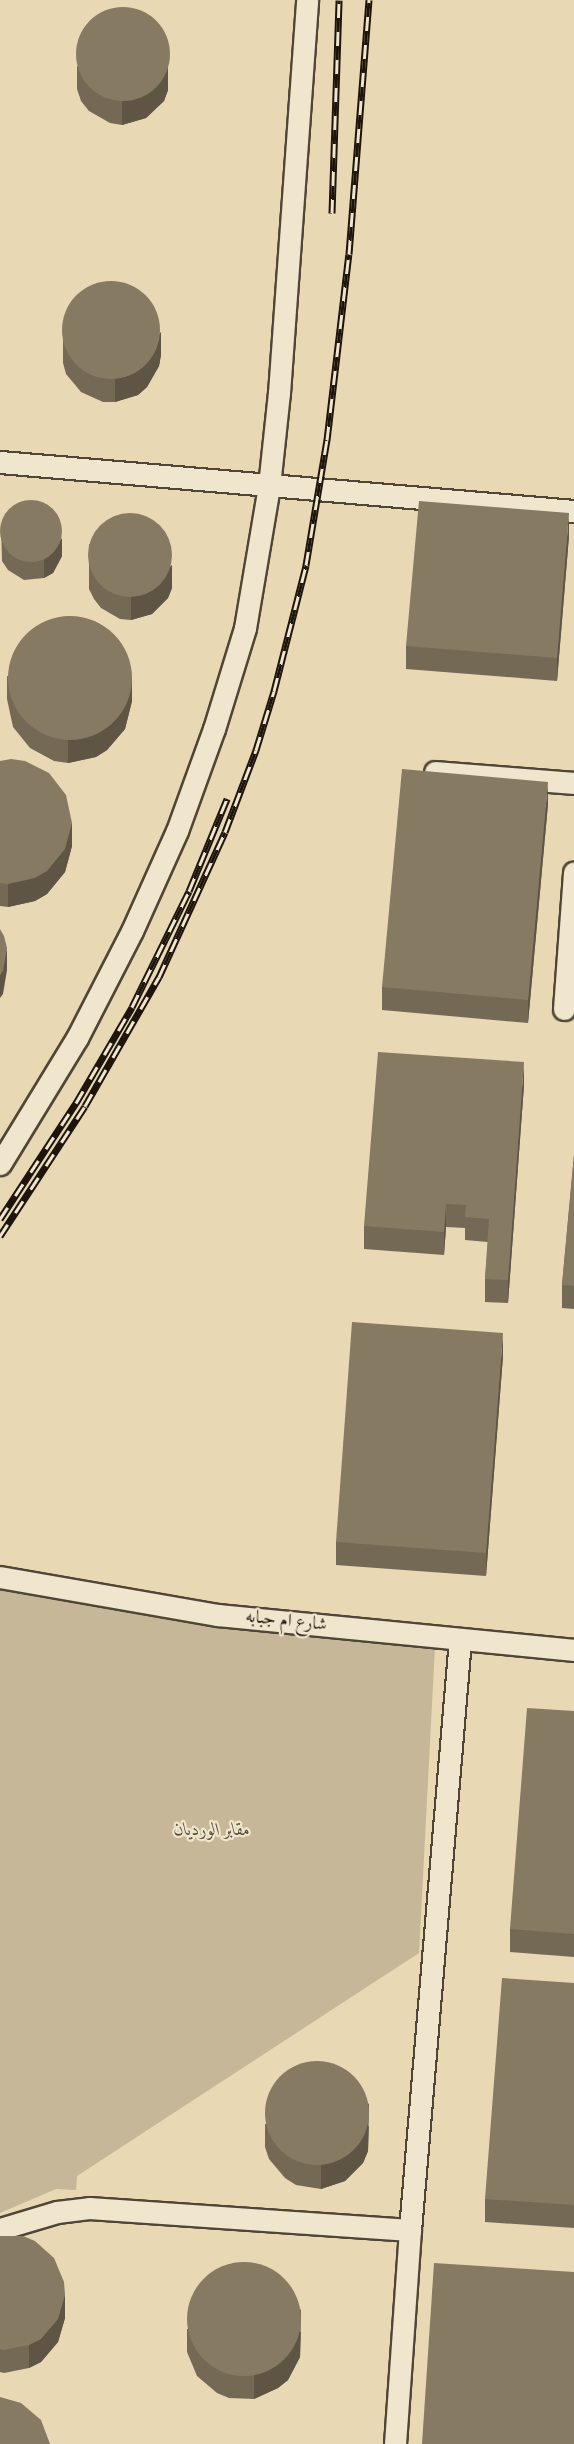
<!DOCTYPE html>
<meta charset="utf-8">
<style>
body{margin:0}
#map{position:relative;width:574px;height:2444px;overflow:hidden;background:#e8d8b4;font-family:"IM FELL English",Amiri,serif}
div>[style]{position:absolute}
.green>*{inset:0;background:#c5b797}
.roads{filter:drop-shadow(2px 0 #504636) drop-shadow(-2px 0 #504636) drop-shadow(0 2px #504636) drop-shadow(0 -2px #504636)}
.minor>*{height:21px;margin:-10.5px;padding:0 10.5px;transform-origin:10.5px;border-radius:10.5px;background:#f0e6ce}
.rail>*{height:7px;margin-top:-3.5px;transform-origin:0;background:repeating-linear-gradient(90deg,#f0e6ce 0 14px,#1d150c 0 28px);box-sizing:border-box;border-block:2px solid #1d150c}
.wall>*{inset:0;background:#746955}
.shaded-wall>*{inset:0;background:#5e5545}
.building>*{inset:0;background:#877a63}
.round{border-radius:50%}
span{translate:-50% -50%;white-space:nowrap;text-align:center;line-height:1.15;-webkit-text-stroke:4.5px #f0e6ce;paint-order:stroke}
.street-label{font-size:18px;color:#1d150c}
.park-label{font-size:18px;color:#584e3d;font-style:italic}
</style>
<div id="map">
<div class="green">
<i style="clip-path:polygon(0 1587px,435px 1647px,419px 1953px,77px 2176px,76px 2190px,56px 2189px,0 2213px)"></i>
</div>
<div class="roads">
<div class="minor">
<i style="left:0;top:462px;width:576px;rotate:4.88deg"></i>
<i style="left:435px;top:772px;width:139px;rotate:4.5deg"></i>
<i style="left:564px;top:1009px;width:137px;rotate:-85.8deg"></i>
<i style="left:0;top:1164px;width:148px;rotate:-58.6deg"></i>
<i style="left:77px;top:1038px;width:120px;rotate:-62.8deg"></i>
<i style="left:132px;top:931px;width:110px;rotate:-65.8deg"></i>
<i style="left:177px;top:831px;width:109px;rotate:-70.1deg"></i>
<i style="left:214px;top:729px;width:106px;rotate:-72.9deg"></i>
<i style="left:245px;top:628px;width:144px;rotate:-80.4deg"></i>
<i style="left:269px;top:486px;width:94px;rotate:-83.9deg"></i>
<i style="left:279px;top:393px;width:394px;rotate:-85.9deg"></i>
<i style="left:0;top:1577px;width:221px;rotate:9.9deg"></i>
<i style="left:218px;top:1615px;width:358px;rotate:5.6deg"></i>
<i style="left:0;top:2229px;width:59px;rotate:-16.6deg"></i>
<i style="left:57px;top:2212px;width:32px;rotate:-7deg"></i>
<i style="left:89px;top:2208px;width:322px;rotate:3.9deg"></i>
<i style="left:395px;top:2444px;width:215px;rotate:-86deg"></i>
<i style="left:410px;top:2230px;width:592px;rotate:-85.16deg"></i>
</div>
</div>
<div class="rail">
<i style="left:332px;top:213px;width:213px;rotate:-88.1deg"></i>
<i style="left:0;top:1219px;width:139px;rotate:-56.8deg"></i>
<i style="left:76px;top:1103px;width:111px;rotate:-59.7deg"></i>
<i style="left:132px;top:1007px;width:129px;rotate:-63.8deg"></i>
<i style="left:189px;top:891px;width:100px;rotate:-67.6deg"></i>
<i style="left:0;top:1236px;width:155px;rotate:-56.8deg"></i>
<i style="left:85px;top:1106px;width:149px;rotate:-60.2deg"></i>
<i style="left:159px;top:977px;width:159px;rotate:-65.5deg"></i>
<i style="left:225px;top:832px;width:88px;rotate:-69.3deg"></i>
<i style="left:256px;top:750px;width:62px;rotate:-73deg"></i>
<i style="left:274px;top:691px;width:130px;rotate:-75.7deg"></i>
<i style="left:306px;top:565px;width:127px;rotate:-80.5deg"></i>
<i style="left:327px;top:440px;width:187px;rotate:-83.3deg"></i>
<i style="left:349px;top:254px;width:255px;rotate:-85.5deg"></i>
</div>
<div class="wall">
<i style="clip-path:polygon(77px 66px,168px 90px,164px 101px,146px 118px,122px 125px,110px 123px,89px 111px,81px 101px,77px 89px)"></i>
<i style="clip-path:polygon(63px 340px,161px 355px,159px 366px,147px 387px,138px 395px,115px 402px,103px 402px,81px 392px,66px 374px,63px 363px)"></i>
<i style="clip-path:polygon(1px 524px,62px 556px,53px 573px,44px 578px,24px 580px,8px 570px,2px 561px)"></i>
<i style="clip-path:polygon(569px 536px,557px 681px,406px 669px,406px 646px)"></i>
<i style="clip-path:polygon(89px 544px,172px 588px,168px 598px,152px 614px,131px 620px,120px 619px,101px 608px,94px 599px,89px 589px)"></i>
<i style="clip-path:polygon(7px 676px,132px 701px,125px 729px,107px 750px,96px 757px,68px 763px,54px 761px,30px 748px,13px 727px,7px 699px)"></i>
<i style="clip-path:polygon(0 761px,72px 846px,65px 872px,47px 894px,35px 901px,8px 907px,0 906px)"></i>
<i style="clip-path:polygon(548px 804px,528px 1023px,382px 1010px,382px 987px)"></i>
<i style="clip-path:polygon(524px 1085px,508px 1303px,485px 1302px,485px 1279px,488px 1242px,465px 1240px,465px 1228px,446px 1227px,444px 1255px,364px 1249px,364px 1226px)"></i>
<i style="clip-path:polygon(574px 1155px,574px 1309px,562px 1308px,562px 1285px)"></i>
<i style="clip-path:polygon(503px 1356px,486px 1576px,336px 1565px,336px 1542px)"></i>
<i style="clip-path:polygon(574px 1711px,574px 1957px,510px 1952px,510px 1929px)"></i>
<i style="clip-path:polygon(574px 1983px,574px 2228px,485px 2222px,485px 2199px)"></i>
<i style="clip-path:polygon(265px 2124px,369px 2126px,368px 2151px,363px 2163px,345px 2181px,321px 2189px,296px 2185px,285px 2178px,269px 2159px,265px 2147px)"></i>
<i style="clip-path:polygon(0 2236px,65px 2318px,58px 2342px,41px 2362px,29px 2368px,4px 2373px,0 2372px)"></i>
<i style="clip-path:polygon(187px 2329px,301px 2332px,300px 2357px,288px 2380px,278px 2388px,254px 2399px,229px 2398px,217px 2393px,197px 2376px,187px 2352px)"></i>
</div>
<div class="shaded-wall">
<i style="clip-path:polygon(168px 42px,168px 90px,164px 101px,146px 118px,122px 125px,122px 102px)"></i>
<i style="clip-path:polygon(161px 332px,161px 355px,159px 366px,147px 387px,138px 395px,115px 402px,115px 379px)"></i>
<i style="clip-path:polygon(569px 513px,569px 536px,557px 681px,557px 658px)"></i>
<i style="clip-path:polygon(62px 538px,62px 556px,53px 573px,44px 578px,44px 560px)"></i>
<i style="clip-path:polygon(172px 565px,172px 588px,168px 598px,152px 614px,131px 620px,131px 597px)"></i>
<i style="clip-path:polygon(132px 678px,132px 701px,125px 729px,107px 750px,96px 757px,68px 763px,68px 740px)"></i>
<i style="clip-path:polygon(548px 782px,548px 804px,528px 1023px,528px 1000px)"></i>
<i style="clip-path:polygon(72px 823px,72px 846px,65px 872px,47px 894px,35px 901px,8px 907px,8px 884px)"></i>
<i style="clip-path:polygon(7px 948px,7px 970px,3px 994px,0 998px,0 975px)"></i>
<i style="clip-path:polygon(524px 1062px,524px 1085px,508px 1303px,508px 1280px)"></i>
<i style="clip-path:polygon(446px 1204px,446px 1227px,444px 1255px,444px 1232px)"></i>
<i style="clip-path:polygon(503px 1333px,503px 1356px,486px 1576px,486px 1553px)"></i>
<i style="clip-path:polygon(369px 2103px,368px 2151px,363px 2163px,345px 2181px,321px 2189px,321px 2166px)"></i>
<i style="clip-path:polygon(65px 2295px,65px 2318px,58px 2342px,41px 2362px,29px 2368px,29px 2345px)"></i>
<i style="clip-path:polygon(301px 2309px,300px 2357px,288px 2380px,278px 2388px,254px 2399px,254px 2376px)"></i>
</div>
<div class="building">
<i class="round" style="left:76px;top:7px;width:94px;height:94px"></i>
<i class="round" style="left:62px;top:281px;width:98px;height:98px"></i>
<i class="round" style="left:0;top:500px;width:62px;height:62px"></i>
<i style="clip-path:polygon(419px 501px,569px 513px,557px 658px,406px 646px)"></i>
<i class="round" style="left:88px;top:513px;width:84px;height:84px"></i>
<i class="round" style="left:8px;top:616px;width:124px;height:124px"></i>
<i style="clip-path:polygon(11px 759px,25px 761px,49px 773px,66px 795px,72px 823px,65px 849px,47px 871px,35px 878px,8px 884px,0 883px,0 761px)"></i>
<i style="clip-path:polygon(402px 769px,548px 782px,528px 1000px,382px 987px)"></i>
<i style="clip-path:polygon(0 929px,4px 936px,7px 948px,3px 971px,0 975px)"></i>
<i style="clip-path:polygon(378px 1052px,524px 1062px,508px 1280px,485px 1279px,489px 1219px,465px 1217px,466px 1205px,446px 1204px,444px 1232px,364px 1226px)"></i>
<i style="clip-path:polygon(574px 1155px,574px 1286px,562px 1285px)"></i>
<i style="clip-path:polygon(352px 1322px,503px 1333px,486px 1553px,336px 1542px)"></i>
<i style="clip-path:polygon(527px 1708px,574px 1711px,574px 1934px,510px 1929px)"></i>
<i style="clip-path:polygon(502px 1978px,574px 1983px,574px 2205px,485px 2199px)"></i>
<i class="round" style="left:265px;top:2061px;width:104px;height:104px"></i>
<i style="clip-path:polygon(0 2236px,23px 2236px,35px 2241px,54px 2258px,64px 2282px,65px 2295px,58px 2319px,41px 2339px,29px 2345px,4px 2350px,0 2349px)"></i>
<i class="round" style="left:187px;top:2262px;width:114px;height:114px"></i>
<i style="clip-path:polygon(434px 2263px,574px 2272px,574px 2444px,422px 2444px)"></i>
<i style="clip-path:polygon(0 2397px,21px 2403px,41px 2420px,50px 2444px,0 2444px)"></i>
</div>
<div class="street-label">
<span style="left:286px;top:1622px;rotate:6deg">شارع ام جبابه</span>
</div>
<div class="park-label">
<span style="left:212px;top:1831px">مقابر الورديان</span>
</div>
</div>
